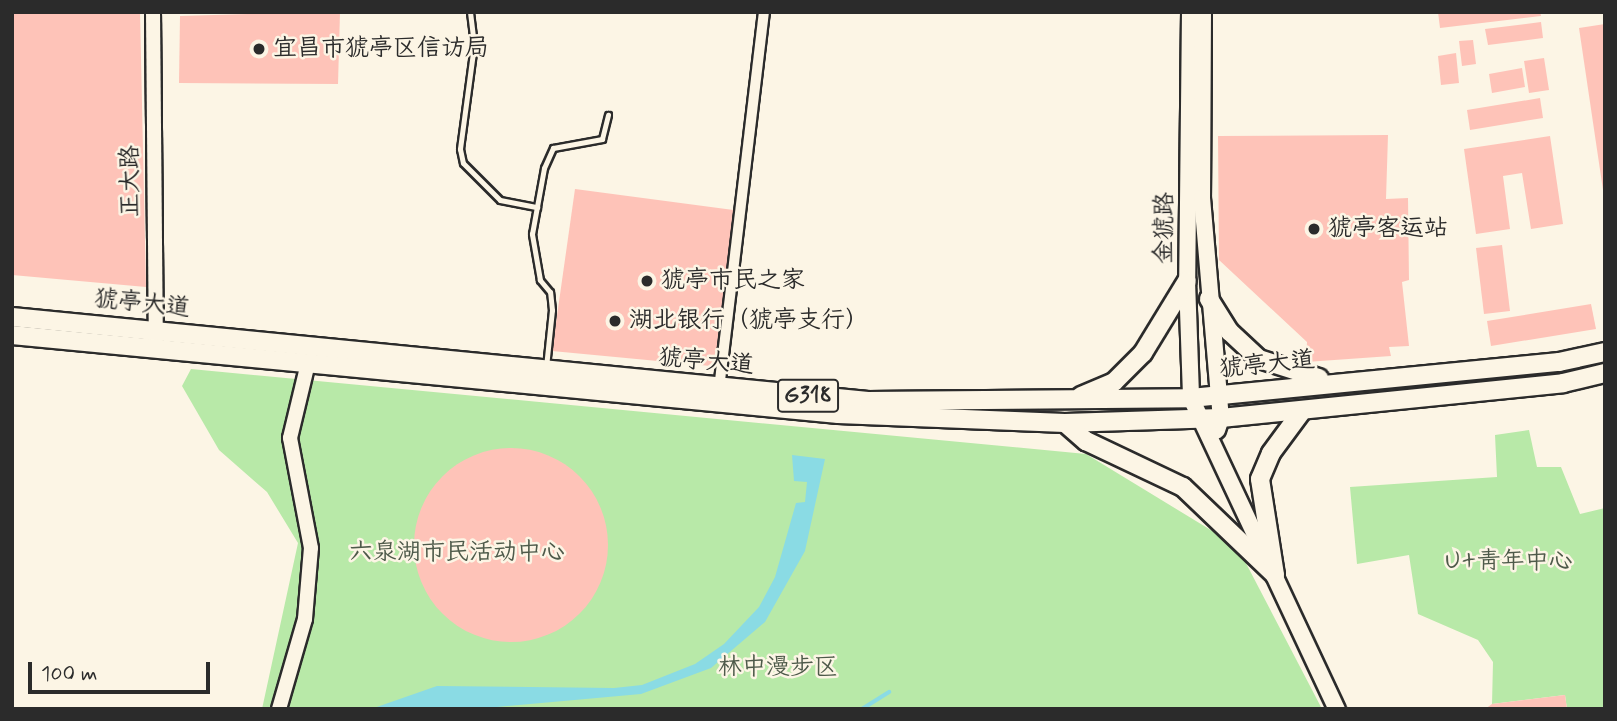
<!DOCTYPE html>
<meta charset="utf-8">
<style>
body{margin:0}
#map{position:relative;width:1617px;height:721px;overflow:hidden;background:#fcf5e5;font-family:Mynerve,"LXGW WenKai TC",sans-serif}
div>[style]{position:absolute}
.green>*{inset:0;background:#b8e9a8}
.water>*{inset:0;background:#8adbe4}
.stream>*{height:3.5px;margin:-1.75px;padding:0 1.75px;transform-origin:1.75px;border-radius:1.75px;background:#8adbe4}
.building>*{inset:0;background:#fec3b8}
.round{border-radius:50%}
.roads{filter:drop-shadow(2px 0 #2b2b2b) drop-shadow(-2px 0 #2b2b2b) drop-shadow(0 2px #2b2b2b) drop-shadow(0 -2px #2b2b2b)}
.lane>*{height:5px;margin:-2.5px;padding:0 2.5px;transform-origin:2.5px;border-radius:2.5px;background:#fcf5e5}
.street>*{height:10px;margin:-5px;padding:0 5px;transform-origin:5px;border-radius:5px;background:#fcf5e5}
.secondary>*{height:14px;margin:-7px;padding:0 7px;transform-origin:7px;border-radius:7px;background:#fcf5e5}
.primary>*{height:16px;margin:-8px;padding:0 8px;transform-origin:8px;border-radius:8px;background:#fcf5e5}
.highway>*{height:18px;margin:-9px;padding:0 9px;transform-origin:9px;border-radius:9px;background:#fcf5e5}
.dots>*{width:19px;height:19px;translate:-50% -50%;box-sizing:border-box;border:4px solid #fcf5e5;border-radius:50%}
span{translate:-50% -50%;white-space:nowrap;text-align:center;line-height:1.15;-webkit-text-stroke:5px #fcf5e5;paint-order:stroke}
.shield-label span{padding:2px 5px;background:#fcf5e5;border:2px solid;border-radius:5px;-webkit-text-stroke-width:0}
.shield-label{font-size:23px;color:#2b2b2b;font-weight:700}
.poi-label{font-size:24px;color:#2b2b2b}
.left{translate:0 -50%;text-align:left}
.street-label{font-size:24px;color:#2b2b2b}
.park-label{font-size:24px;color:#4e5a4a}
.frame{position:absolute;inset:0;border:14px solid #2b2b2b;pointer-events:none}
.scale{position:absolute;left:28px;top:662px;width:182px;height:32px;box-sizing:border-box;border:4px solid #2b2b2b;border-top:0;padding-left:9px;font-size:21px;line-height:24px;white-space:nowrap;color:#2b2b2b;-webkit-text-stroke:5px #fcf5e5;paint-order:stroke}
</style>
<div id="map">
<div class="green">
<i style="clip-path:polygon(191px 369px,1086px 454px,1237px 546px,1322px 709px,262px 709px,298px 543px,267px 492px,219px 450px,182px 386px)"></i>
<i style="clip-path:polygon(1529px 430px,1537px 467px,1561px 467px,1580px 514px,1605px 508px,1605px 709px,1567px 709px,1565px 695px,1492px 704px,1493px 662px,1478px 640px,1418px 614px,1409px 555px,1357px 564px,1350px 487px,1497px 477px,1495px 435px)"></i>
</div>
<div class="water">
<i style="clip-path:polygon(792px 455px,825px 459px,805px 551px,765px 622px,711px 668px,641px 694px,475px 709px,371px 709px,437px 686px,614px 688px,642px 685px,695px 664px,724px 644px,759px 607px,775px 577px,796px 503px,805px 502px,807px 482px,794px 481px)"></i>
</div>
<div class="stream">
<i style="left:862px;top:709px;width:32px;rotate:-32deg"></i>
</div>
<div class="building">
<i style="clip-path:polygon(12px 12px,140px 12px,146px 287px,12px 275px)"></i>
<i style="clip-path:polygon(315px 12px,340px 12px,338px 84px,179px 83px,180px 16px)"></i>
<i style="clip-path:polygon(1438px 12px,1540px 12px,1541px 16px,1440px 28px)"></i>
<i style="clip-path:polygon(1541px 22px,1543px 38px,1488px 45px,1485px 29px)"></i>
<i style="clip-path:polygon(1605px 24px,1605px 190px,1603px 190px,1579px 28px)"></i>
<i style="clip-path:polygon(1473px 40px,1476px 64px,1462px 66px,1459px 41px)"></i>
<i style="clip-path:polygon(1456px 53px,1459px 83px,1441px 85px,1438px 56px)"></i>
<i style="clip-path:polygon(1544px 58px,1549px 90px,1529px 93px,1524px 61px)"></i>
<i style="clip-path:polygon(1522px 68px,1525px 87px,1492px 93px,1489px 74px)"></i>
<i style="clip-path:polygon(1540px 98px,1543px 118px,1470px 130px,1467px 110px)"></i>
<i style="clip-path:polygon(1388px 135px,1386px 199px,1408px 198px,1409px 280px,1402px 282px,1409px 346px,1389px 347px,1391px 356px,1306px 362px,1307px 342px,1219px 260px,1218px 136px)"></i>
<i style="clip-path:polygon(1550px 136px,1563px 224px,1531px 229px,1522px 173px,1503px 176px,1510px 229px,1476px 234px,1464px 149px)"></i>
<i style="clip-path:polygon(575px 189px,741px 211px,721px 367px,552px 351px)"></i>
<i style="clip-path:polygon(1502px 245px,1510px 311px,1484px 314px,1476px 248px)"></i>
<i style="clip-path:polygon(1591px 304px,1596px 329px,1491px 346px,1487px 321px)"></i>
<i class="round" style="left:414px;top:448px;width:194px;height:194px"></i>
<i style="clip-path:polygon(1565px 695px,1567px 709px,1485px 709px,1492px 704px)"></i>
</div>
<div class="roads">
<div class="lane">
<i style="left:470px;top:12px;width:33px;rotate:83deg"></i>
<i style="left:474px;top:45px;width:105px;rotate:97.7deg"></i>
<i style="left:460px;top:149px;width:14px;rotate:78deg"></i>
<i style="left:463px;top:163px;width:52px;rotate:45deg"></i>
<i style="left:500px;top:200px;width:38px;rotate:11deg"></i>
<i style="left:546px;top:367px;width:57px;rotate:-84deg"></i>
<i style="left:552px;top:310px;width:18px;rotate:-96deg"></i>
<i style="left:550px;top:292px;width:16px;rotate:-130deg"></i>
<i style="left:540px;top:280px;width:47px;rotate:-99.9deg"></i>
<i style="left:532px;top:234px;width:67px;rotate:-79.7deg"></i>
<i style="left:544px;top:168px;width:22px;rotate:-66deg"></i>
<i style="left:553px;top:148px;width:50px;rotate:-10.4deg"></i>
<i style="left:602px;top:139px;width:25px;rotate:-76deg"></i>
</div>
<div class="street">
<i style="left:719px;top:389px;width:380px;rotate:-83.2deg"></i>
</div>
<div class="secondary">
<i style="left:153px;top:12px;width:328px;rotate:89.5deg"></i>
<i style="left:279px;top:709px;width:94px;rotate:-73.9deg"></i>
<i style="left:305px;top:619px;width:71px;rotate:-85.2deg"></i>
<i style="left:311px;top:548px;width:112px;rotate:-100.8deg"></i>
<i style="left:290px;top:438px;width:77px;rotate:-76.5deg"></i>
</div>
<div class="primary">
<i style="left:1190px;top:12px;width:269px;rotate:90.6deg"></i>
<i style="left:1187px;top:281px;width:117px;rotate:88deg"></i>
<i style="left:1191px;top:398px;width:344px;rotate:64.9deg"></i>
<i style="left:1203px;top:12px;width:186px;rotate:90.3deg"></i>
<i style="left:1202px;top:198px;width:221px;rotate:85.1deg"></i>
<i style="left:1221px;top:418px;width:13px;rotate:108deg"></i>
</div>
<div class="highway">
<i style="left:1209px;top:299px;width:39px;rotate:58deg"></i>
<i style="left:1230px;top:332px;width:40px;rotate:43deg"></i>
<i style="left:1259px;top:359px;width:63px;rotate:17.6deg"></i>
<i style="left:12px;top:317px;width:860px;rotate:5.6deg"></i>
<i style="left:868px;top:401px;width:323px;rotate:-0.5deg"></i>
<i style="left:1191px;top:398px;width:370px;rotate:-5.6deg"></i>
<i style="left:1559px;top:362px;width:47px;rotate:-12.3deg"></i>
<i style="left:12px;top:335px;width:830px;rotate:5.46deg"></i>
<i style="left:838px;top:414px;width:227px;rotate:2.3deg"></i>
<i style="left:1065px;top:423px;width:156px;rotate:-1.8deg"></i>
<i style="left:1221px;top:418px;width:344px;rotate:-5.8deg"></i>
<i style="left:1563px;top:383px;width:43px;rotate:-13.4deg"></i>
<i style="left:1081px;top:396px;width:36px;rotate:-23deg"></i>
<i style="left:1114px;top:382px;width:41px;rotate:-45deg"></i>
<i style="left:1143px;top:353px;width:84px;rotate:-58.6deg"></i>
<i style="left:1065px;top:423px;width:28px;rotate:41deg"></i>
<i style="left:1086px;top:441px;width:107px;rotate:25.4deg"></i>
<i style="left:1183px;top:487px;width:127px;rotate:43.7deg"></i>
<i style="left:1275px;top:575px;width:97px;rotate:-98.9deg"></i>
<i style="left:1260px;top:479px;width:28px;rotate:-67deg"></i>
<i style="left:1271px;top:453px;width:52px;rotate:-53.6deg"></i>
</div>
</div>
<div class="dots">
<i style="left:259px;top:49px;background:#2b2b2b"></i>
<i style="left:1314px;top:229px;background:#2b2b2b"></i>
<i style="left:647px;top:281px;background:#2b2b2b"></i>
<i style="left:615px;top:321px;background:#2b2b2b"></i>
</div>
<div class="shield-label">
<span style="left:808px;top:396px">G318</span>
</div>
<div class="poi-label">
<span class="left" style="left:273px;top:49px">宜昌市猇亭区信访局</span>
<span class="left" style="left:1328px;top:229px">猇亭客运站</span>
<span class="left" style="left:661px;top:281px">猇亭市民之家</span>
<span class="left" style="left:629px;top:321px">湖北银行（猇亭支行）</span>
</div>
<div class="street-label">
<span style="left:131px;top:181px;rotate:-90deg">正大路</span>
<span style="left:1165px;top:228px;rotate:-89deg">金猇路</span>
<span style="left:142px;top:304px;rotate:6deg">猇亭大道</span>
<span style="left:706px;top:362px;rotate:5deg">猇亭大道</span>
<span style="left:1267px;top:365px;rotate:-6deg">猇亭大道</span>
</div>
<div class="park-label">
<span style="left:457px;top:553px">六泉湖市民活动中心</span>
<span style="left:1509px;top:562px">U+青年中心</span>
<span style="left:778px;top:668px">林中漫步区</span>
</div>
<div class="frame"></div>
<div class="scale">100 m</div>
</div>
